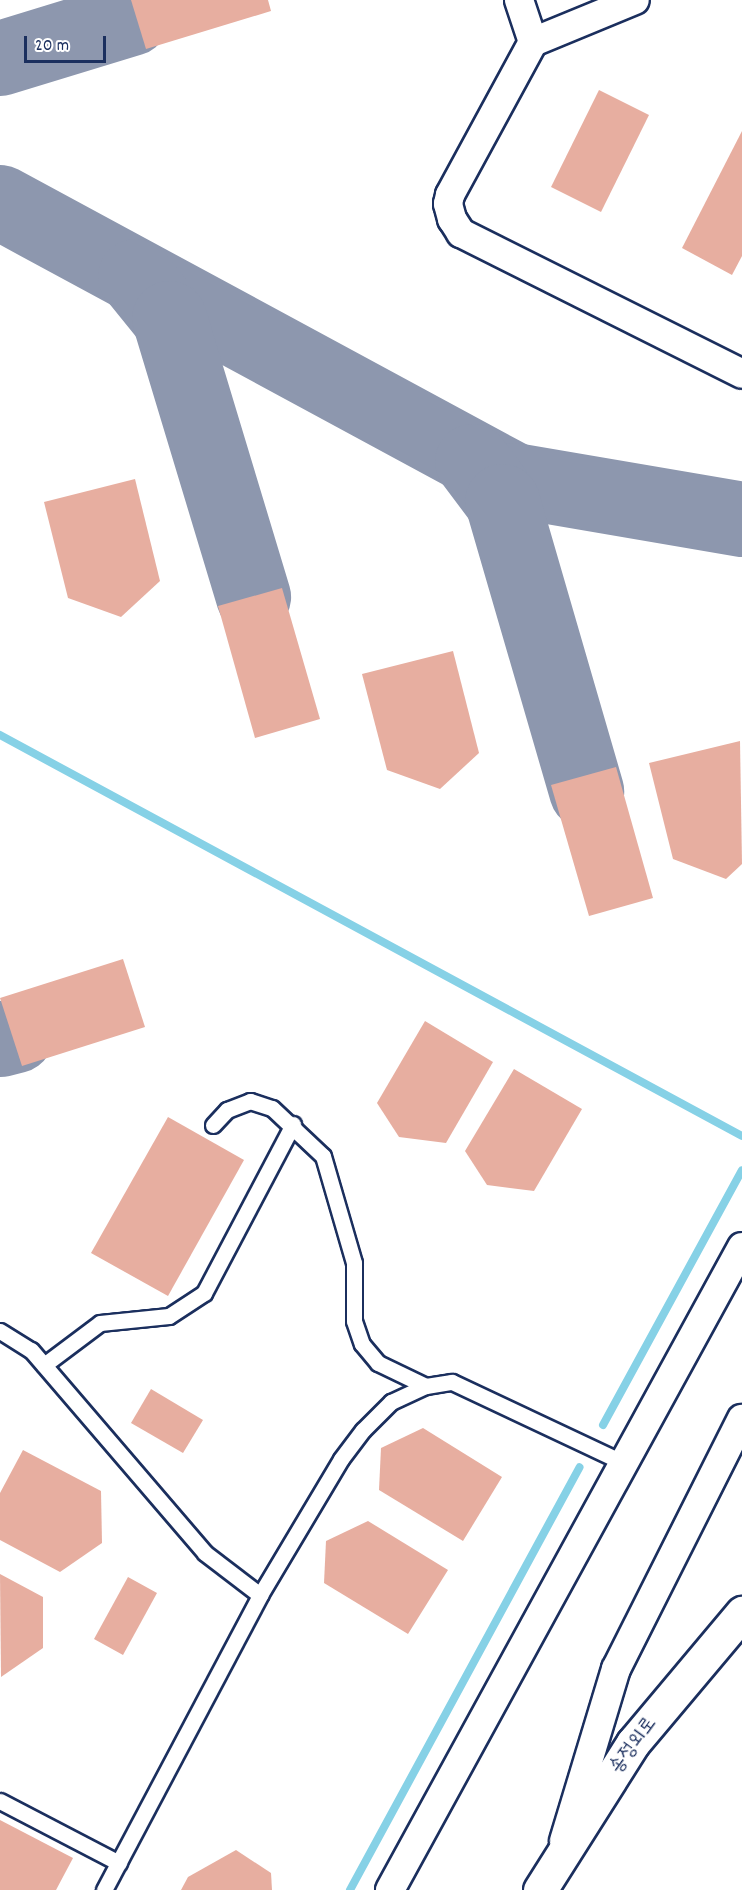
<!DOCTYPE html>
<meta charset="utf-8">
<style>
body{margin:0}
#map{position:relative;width:742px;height:1890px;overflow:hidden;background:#fff;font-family:Dekko,"Poor Story",sans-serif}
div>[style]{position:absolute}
.stream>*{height:8px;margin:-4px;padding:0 4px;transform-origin:4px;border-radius:4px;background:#86d1e6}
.taxiway>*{height:75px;margin:-37.5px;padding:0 37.5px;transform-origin:37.5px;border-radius:37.5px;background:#8d97ae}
.building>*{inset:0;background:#e7aea0}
.roads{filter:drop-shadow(2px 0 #1b2f5e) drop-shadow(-2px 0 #1b2f5e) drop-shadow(0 2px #1b2f5e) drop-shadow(0 -2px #1b2f5e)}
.lane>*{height:15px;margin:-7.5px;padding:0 7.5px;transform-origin:7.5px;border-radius:7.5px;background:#fff}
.street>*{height:28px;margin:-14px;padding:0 14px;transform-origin:14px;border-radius:14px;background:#fff}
.secondary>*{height:33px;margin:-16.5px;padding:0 16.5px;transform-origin:16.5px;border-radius:16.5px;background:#fff}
span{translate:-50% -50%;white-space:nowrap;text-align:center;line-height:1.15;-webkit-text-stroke:4.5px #fff;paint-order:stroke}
.street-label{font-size:20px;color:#1b2f5e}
.scale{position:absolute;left:24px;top:36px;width:82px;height:27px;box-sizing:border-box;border:3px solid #1b2f5e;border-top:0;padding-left:8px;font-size:18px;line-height:21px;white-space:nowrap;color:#1b2f5e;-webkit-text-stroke:4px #fff;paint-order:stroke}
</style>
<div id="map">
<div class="stream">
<i style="left:0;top:735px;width:843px;rotate:28.39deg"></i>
<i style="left:603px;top:1425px;width:290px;rotate:-61.4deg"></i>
<i style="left:350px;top:1890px;width:481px;rotate:-61.5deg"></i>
</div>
<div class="taxiway">
<i style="left:0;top:58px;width:137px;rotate:-17deg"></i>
<i style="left:0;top:202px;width:584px;rotate:28.41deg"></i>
<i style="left:514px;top:480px;width:231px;rotate:9.7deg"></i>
<i style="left:135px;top:276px;width:54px;rotate:51deg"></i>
<i style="left:169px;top:318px;width:291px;rotate:73.2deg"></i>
<i style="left:472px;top:461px;width:50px;rotate:53.1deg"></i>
<i style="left:502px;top:501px;width:302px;rotate:73.8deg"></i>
<i style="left:0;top:1039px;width:16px;rotate:-14deg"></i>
</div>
<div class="building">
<i style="clip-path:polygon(131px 0,268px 0,271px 11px,146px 49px)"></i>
<i style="clip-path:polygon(599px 90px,649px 115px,601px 212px,551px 187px)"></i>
<i style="clip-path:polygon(742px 131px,742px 256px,732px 275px,682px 248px)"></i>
<i style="clip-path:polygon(135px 479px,160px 581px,121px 617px,68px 598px,44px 502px)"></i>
<i style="clip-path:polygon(282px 588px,320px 719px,255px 738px,218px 606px)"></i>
<i style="clip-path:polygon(453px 651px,479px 753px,440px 789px,387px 770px,362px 674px)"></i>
<i style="clip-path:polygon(740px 741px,742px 864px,726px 879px,673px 859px,649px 763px)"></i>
<i style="clip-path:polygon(616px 767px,653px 898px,589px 916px,551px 785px)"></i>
<i style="clip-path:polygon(123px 959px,145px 1027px,22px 1066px,0 998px)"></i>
<i style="clip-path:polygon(425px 1021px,493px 1062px,446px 1143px,399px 1137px,377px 1103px)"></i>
<i style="clip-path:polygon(514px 1069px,582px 1109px,534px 1191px,487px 1185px,465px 1151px)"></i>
<i style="clip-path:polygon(168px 1117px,244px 1160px,168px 1296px,91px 1253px)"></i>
<i style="clip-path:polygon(151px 1389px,203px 1420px,183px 1453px,131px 1423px)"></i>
<i style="clip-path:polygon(423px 1428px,502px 1477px,463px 1541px,379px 1490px,381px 1448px)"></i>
<i style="clip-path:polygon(23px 1450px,101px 1491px,102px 1543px,60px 1572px,0 1540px,0 1493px)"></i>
<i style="clip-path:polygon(368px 1521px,448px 1570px,408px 1634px,324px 1583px,326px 1541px)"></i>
<i style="clip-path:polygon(0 1574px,43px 1597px,43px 1648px,1px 1677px)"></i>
<i style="clip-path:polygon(128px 1577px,157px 1593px,123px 1655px,94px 1639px)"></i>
<i style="clip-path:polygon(0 1820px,73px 1858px,56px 1890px,0 1890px)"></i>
<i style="clip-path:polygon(236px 1850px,271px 1873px,272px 1890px,181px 1890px,188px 1877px)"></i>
</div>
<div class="roads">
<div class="lane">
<i style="left:213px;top:1125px;width:21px;rotate:-47deg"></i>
<i style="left:227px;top:1110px;width:25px;rotate:-21deg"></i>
<i style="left:250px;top:1101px;width:23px;rotate:18deg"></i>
<i style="left:272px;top:1108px;width:70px;rotate:43.3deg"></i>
<i style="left:323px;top:1156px;width:111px;rotate:73.8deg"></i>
<i style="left:354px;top:1263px;width:58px;rotate:90deg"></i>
<i style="left:354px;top:1321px;width:24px;rotate:71deg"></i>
<i style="left:362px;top:1344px;width:25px;rotate:50deg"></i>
<i style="left:378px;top:1363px;width:53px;rotate:25.6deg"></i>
<i style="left:0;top:1331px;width:36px;rotate:32deg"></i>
<i style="left:31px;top:1350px;width:267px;rotate:49.4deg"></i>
<i style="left:205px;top:1553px;width:69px;rotate:37.4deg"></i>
<i style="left:44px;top:1365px;width:70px;rotate:-36.9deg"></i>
<i style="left:100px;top:1323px;width:69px;rotate:-5.8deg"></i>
<i style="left:169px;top:1316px;width:42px;rotate:-33.3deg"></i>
<i style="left:204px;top:1293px;width:191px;rotate:-62.2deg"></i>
<i style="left:0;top:1801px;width:134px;rotate:27.5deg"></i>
<i style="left:104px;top:1890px;width:334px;rotate:-62.1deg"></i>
<i style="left:260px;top:1595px;width:158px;rotate:-59.2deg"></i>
<i style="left:341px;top:1459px;width:36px;rotate:-53deg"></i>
<i style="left:363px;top:1430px;width:40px;rotate:-45deg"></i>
<i style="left:391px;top:1402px;width:38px;rotate:-25deg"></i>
<i style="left:426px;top:1386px;width:26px;rotate:-9deg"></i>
<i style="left:452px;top:1382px;width:188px;rotate:25.2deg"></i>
</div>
<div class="street">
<i style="left:519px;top:0;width:44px;rotate:71.6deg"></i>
<i style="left:533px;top:42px;width:110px;rotate:-22.4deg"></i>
<i style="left:533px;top:42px;width:174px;rotate:118.5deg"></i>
<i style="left:450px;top:195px;width:9px;rotate:103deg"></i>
<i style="left:448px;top:204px;width:16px;rotate:75deg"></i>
<i style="left:452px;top:219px;width:17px;rotate:57deg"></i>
<i style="left:461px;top:233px;width:314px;rotate:26.6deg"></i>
<i style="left:564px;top:1841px;width:180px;rotate:-73.2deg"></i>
<i style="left:616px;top:1669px;width:280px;rotate:-63.3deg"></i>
<i style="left:390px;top:1890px;width:733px;rotate:-61.3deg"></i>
</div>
<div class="secondary">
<i style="left:540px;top:1890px;width:174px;rotate:-57.7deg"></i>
<i style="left:633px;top:1743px;width:170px;rotate:-50deg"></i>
</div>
</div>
<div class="street-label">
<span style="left:634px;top:1746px;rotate:-54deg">송정외로</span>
</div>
<div class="scale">20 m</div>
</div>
